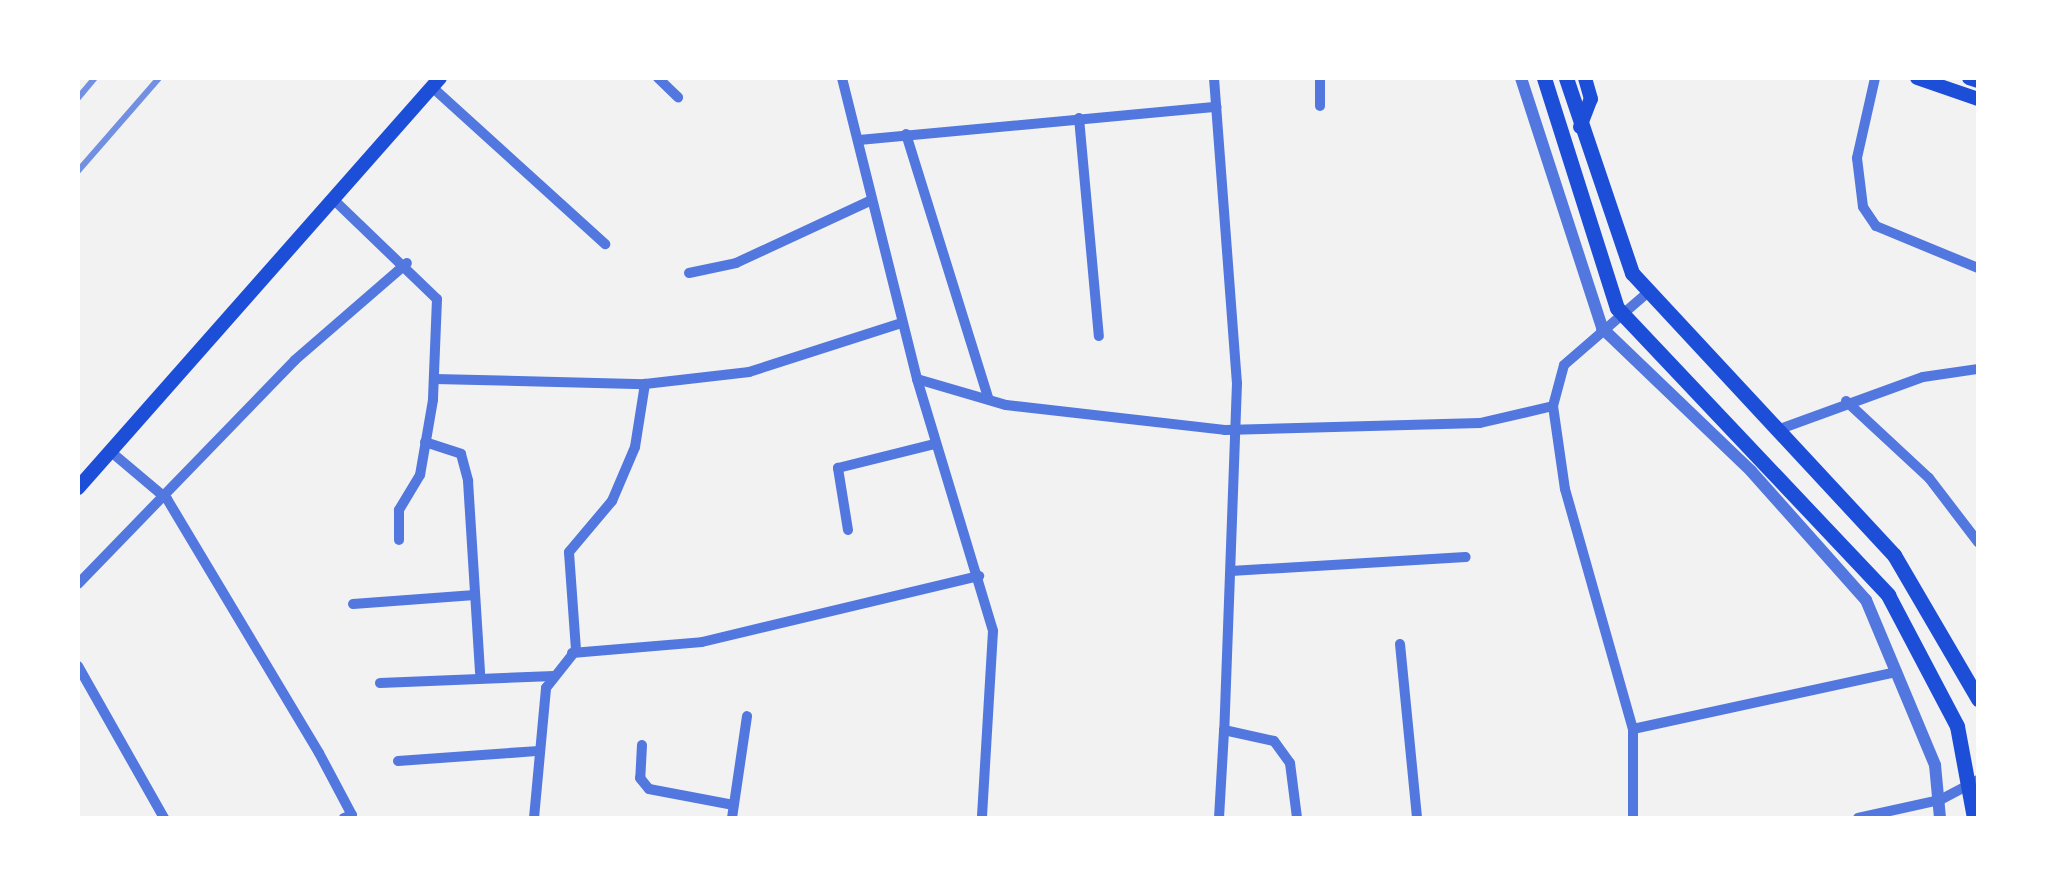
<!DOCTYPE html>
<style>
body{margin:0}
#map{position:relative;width:2056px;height:896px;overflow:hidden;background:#f2f2f2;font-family:"PT Sans",sans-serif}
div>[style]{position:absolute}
.minor>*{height:10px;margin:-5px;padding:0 5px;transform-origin:5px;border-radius:5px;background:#5277de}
.tertiary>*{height:12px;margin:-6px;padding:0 6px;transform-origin:6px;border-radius:6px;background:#5277de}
.secondary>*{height:14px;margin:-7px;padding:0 7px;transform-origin:7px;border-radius:7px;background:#1d4ed8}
.primary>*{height:15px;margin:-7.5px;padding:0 7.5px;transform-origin:7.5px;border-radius:7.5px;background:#1d4ed8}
.rail>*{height:6px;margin:-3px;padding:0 3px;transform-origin:3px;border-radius:3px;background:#7290e2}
span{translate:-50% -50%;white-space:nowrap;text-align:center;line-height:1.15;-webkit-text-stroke:8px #fff;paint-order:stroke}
.frame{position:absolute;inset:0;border:80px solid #fff;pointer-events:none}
</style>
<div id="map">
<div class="minor">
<i style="left:658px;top:78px;width:28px;rotate:44deg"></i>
<i style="left:842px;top:78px;width:310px;rotate:76deg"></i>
<i style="left:917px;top:379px;width:93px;rotate:16.3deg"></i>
<i style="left:1006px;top:405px;width:220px;rotate:6.5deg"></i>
<i style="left:1225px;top:430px;width:255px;rotate:-1.6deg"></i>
<i style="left:1480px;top:423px;width:75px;rotate:-13.1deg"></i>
<i style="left:1553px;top:406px;width:42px;rotate:-75deg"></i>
<i style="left:1564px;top:365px;width:110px;rotate:-40.9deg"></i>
<i style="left:1214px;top:78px;width:306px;rotate:85.7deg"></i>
<i style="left:1237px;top:383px;width:347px;rotate:92.1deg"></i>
<i style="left:1224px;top:730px;width:51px;rotate:12.4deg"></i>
<i style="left:1274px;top:741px;width:27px;rotate:54deg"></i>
<i style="left:1290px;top:763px;width:55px;rotate:82.7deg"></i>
<i style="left:1875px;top:78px;width:82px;rotate:102.7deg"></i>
<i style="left:1857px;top:158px;width:49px;rotate:83deg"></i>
<i style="left:1863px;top:207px;width:23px;rotate:56deg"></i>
<i style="left:1876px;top:226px;width:110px;rotate:22.4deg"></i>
<i style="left:432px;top:87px;width:234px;rotate:42.2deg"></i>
<i style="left:1320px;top:106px;width:28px;rotate:-90deg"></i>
<i style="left:1079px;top:118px;width:219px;rotate:84.8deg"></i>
<i style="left:906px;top:134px;width:276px;rotate:72.7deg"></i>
<i style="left:859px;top:140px;width:359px;rotate:-5.3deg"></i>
<i style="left:333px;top:199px;width:144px;rotate:43.9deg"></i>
<i style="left:437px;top:299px;width:101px;rotate:92.3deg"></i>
<i style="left:433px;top:400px;width:76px;rotate:99.8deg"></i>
<i style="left:420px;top:475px;width:41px;rotate:121deg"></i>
<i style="left:399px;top:510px;width:30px;rotate:90deg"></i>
<i style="left:689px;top:273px;width:48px;rotate:-12deg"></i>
<i style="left:736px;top:263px;width:150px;rotate:-24.9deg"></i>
<i style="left:435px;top:379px;width:210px;rotate:1.4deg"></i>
<i style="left:917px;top:379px;width:263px;rotate:73.2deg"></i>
<i style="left:993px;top:631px;width:187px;rotate:93.4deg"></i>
<i style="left:1846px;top:401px;width:113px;rotate:42.9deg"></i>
<i style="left:1929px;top:478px;width:81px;rotate:52.6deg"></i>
<i style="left:1553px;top:406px;width:84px;rotate:81.8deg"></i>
<i style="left:1565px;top:489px;width:249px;rotate:74.2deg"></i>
<i style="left:1633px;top:729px;width:89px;rotate:90deg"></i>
<i style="left:1780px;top:429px;width:152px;rotate:-20deg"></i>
<i style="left:1923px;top:377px;width:56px;rotate:-8.3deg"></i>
<i style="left:425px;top:442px;width:38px;rotate:18deg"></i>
<i style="left:461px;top:454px;width:28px;rotate:75deg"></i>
<i style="left:468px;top:481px;width:192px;rotate:86.4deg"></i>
<i style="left:110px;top:451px;width:75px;rotate:40.1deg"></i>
<i style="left:167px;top:499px;width:296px;rotate:59.1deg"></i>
<i style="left:319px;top:753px;width:70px;rotate:62deg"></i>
<i style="left:352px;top:815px;width:9px;rotate:159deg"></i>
<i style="left:848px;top:530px;width:63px;rotate:-99.2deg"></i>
<i style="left:838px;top:468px;width:99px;rotate:-14deg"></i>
<i style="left:1231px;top:571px;width:235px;rotate:-3.4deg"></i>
<i style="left:78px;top:584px;width:312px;rotate:-45.9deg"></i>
<i style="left:295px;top:360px;width:148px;rotate:-40.9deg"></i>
<i style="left:353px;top:604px;width:122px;rotate:-4.2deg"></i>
<i style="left:1400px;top:644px;width:175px;rotate:84.4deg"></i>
<i style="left:572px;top:653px;width:130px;rotate:-4.8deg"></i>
<i style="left:702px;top:642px;width:285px;rotate:-13.4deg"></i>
<i style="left:78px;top:666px;width:175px;rotate:60.5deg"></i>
<i style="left:380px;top:683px;width:174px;rotate:-2.3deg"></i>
<i style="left:1633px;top:729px;width:270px;rotate:-12.2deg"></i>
<i style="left:642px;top:745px;width:33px;rotate:93deg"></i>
<i style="left:640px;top:778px;width:14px;rotate:51deg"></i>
<i style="left:649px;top:789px;width:86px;rotate:10.7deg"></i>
<i style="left:398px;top:761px;width:138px;rotate:-4.1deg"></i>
<i style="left:534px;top:818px;width:131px;rotate:-84.7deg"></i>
<i style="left:546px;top:688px;width:48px;rotate:-51.7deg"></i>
<i style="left:576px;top:650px;width:98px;rotate:-94.1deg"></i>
<i style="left:569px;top:552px;width:67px;rotate:-49.9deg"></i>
<i style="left:612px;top:501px;width:59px;rotate:-66.9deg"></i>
<i style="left:635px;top:447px;width:64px;rotate:-81deg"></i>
<i style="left:645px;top:384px;width:105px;rotate:-6.6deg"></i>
<i style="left:749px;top:372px;width:161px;rotate:-17.8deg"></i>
<i style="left:732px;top:818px;width:103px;rotate:-81.6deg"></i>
<i style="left:1219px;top:818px;width:88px;rotate:-86.7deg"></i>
<i style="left:1858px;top:818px;width:84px;rotate:-12.4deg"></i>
<i style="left:1940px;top:800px;width:43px;rotate:-27.8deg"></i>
</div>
<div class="tertiary">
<i style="left:1521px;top:78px;width:263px;rotate:72deg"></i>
<i style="left:1602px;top:328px;width:207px;rotate:43.8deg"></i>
<i style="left:1751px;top:471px;width:173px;rotate:48.3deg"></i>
<i style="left:1866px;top:600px;width:179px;rotate:67.3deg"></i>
<i style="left:1935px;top:765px;width:53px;rotate:84.6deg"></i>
</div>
<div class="secondary">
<i style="left:1917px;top:78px;width:65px;rotate:19deg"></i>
<i style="left:1969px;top:78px;width:9px;rotate:18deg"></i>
<i style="left:1580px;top:127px;width:30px;rotate:-69deg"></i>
<i style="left:1591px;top:99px;width:22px;rotate:-106deg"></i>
<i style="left:78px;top:488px;width:547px;rotate:-48.56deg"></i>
</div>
<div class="primary">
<i style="left:1544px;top:78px;width:241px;rotate:72.4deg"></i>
<i style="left:1617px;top:308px;width:395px;rotate:46.6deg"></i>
<i style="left:1888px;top:595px;width:148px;rotate:62.2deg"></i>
<i style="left:1957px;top:726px;width:94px;rotate:79.5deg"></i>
<i style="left:1566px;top:78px;width:206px;rotate:71.3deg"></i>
<i style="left:1632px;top:273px;width:385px;rotate:47.1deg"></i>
<i style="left:1894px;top:555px;width:167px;rotate:59.7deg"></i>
</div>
<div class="rail">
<i style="left:78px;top:98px;width:26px;rotate:-50deg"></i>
<i style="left:78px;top:171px;width:123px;rotate:-48.9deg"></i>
</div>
<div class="frame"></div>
</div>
